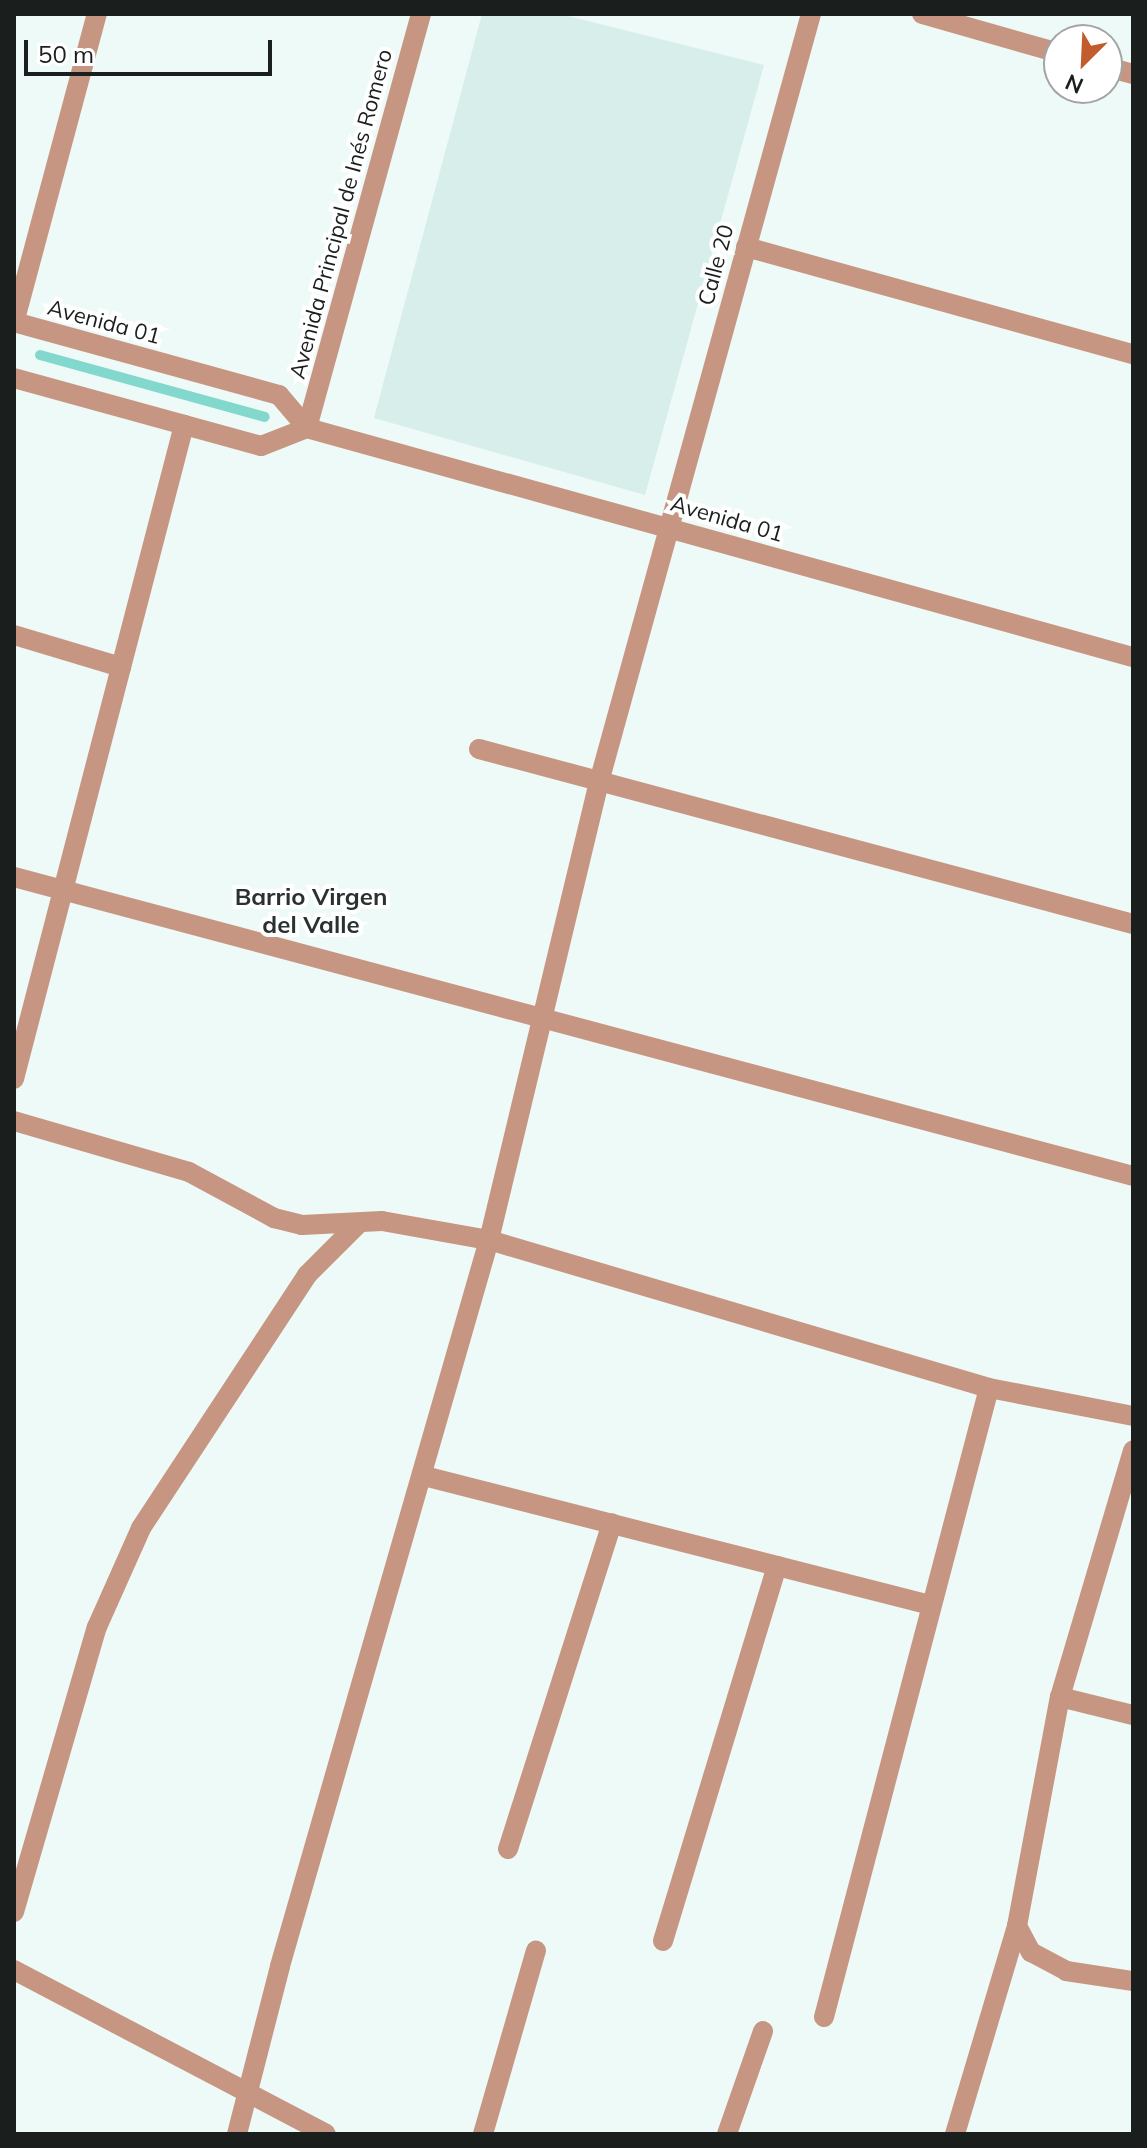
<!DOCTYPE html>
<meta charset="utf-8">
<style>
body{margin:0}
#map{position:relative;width:1147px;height:2148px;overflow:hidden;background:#edfaf8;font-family:Mulish,sans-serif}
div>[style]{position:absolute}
.built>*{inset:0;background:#d8eeeb}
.stream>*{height:10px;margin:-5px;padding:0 5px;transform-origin:5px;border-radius:5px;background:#83d8cd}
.minor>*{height:20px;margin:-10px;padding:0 10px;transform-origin:10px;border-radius:10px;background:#c69682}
.tertiary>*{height:20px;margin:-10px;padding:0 10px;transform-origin:10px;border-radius:10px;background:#c69682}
span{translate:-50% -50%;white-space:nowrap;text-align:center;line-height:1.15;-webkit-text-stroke:8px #fff;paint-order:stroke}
.street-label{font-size:22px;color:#1a1f1e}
.neighbourhood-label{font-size:24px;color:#283231;font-weight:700}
.frame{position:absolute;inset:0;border:16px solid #1a1f1e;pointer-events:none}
.north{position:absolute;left:1043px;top:24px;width:80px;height:80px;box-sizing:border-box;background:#fff;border:2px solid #a3a5a5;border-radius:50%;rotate:204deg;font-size:22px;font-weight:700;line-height:32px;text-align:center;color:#1a1f1e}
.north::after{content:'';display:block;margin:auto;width:28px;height:36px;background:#c25c2c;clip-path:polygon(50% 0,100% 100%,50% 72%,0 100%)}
.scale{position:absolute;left:24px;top:40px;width:248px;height:36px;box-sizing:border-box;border:4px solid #1a1f1e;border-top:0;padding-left:10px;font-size:24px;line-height:28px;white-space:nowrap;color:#1a1f1e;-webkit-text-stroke:6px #fff;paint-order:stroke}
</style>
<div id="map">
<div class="built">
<i style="clip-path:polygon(482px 14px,560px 14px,764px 65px,645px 495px,374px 418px)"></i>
</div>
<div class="stream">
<i style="left:40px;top:355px;width:233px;rotate:15.4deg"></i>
</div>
<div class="minor">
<i style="left:922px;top:14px;width:142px;rotate:15.9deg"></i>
<i style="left:1107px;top:67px;width:27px;rotate:15deg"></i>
<i style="left:746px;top:247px;width:402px;rotate:15.5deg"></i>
<i style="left:14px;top:322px;width:275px;rotate:15.4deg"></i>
<i style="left:279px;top:395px;width:43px;rotate:49.7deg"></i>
<i style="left:307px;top:428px;width:49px;rotate:158.6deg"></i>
<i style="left:261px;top:446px;width:256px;rotate:-164.6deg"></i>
<i style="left:14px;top:323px;width:320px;rotate:-75deg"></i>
<i style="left:14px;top:635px;width:112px;rotate:16.7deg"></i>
<i style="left:479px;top:749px;width:677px;rotate:14.98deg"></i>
<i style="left:14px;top:877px;width:1158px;rotate:14.96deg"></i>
<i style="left:14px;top:1079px;width:676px;rotate:-75.43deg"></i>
<i style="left:14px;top:1121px;width:182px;rotate:16.2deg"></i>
<i style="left:189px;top:1172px;width:97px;rotate:28.4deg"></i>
<i style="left:274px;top:1218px;width:29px;rotate:14deg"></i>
<i style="left:302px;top:1225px;width:80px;rotate:-2.9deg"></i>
<i style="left:382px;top:1221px;width:109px;rotate:10.1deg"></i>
<i style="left:489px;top:1240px;width:521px;rotate:16.49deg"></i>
<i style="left:989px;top:1388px;width:147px;rotate:11deg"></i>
<i style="left:424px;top:1476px;width:522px;rotate:14.3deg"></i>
<i style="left:1060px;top:1697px;width:75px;rotate:13.9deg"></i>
<i style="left:508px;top:1849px;width:342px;rotate:-72.3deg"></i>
<i style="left:14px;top:1912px;width:297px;rotate:-73.8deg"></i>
<i style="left:97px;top:1627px;width:108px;rotate:-66deg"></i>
<i style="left:141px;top:1528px;width:303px;rotate:-56.7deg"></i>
<i style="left:307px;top:1275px;width:72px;rotate:-45deg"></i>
<i style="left:1017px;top:1926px;width:30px;rotate:62deg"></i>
<i style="left:1031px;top:1952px;width:40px;rotate:28deg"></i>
<i style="left:1066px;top:1971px;width:68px;rotate:8.5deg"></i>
<i style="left:663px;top:1941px;width:392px;rotate:-73.1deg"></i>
<i style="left:14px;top:1970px;width:352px;rotate:27.7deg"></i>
<i style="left:824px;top:2017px;width:650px;rotate:-75.3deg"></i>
<i style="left:237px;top:2134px;width:173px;rotate:-75.6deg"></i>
<i style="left:280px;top:1966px;width:755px;rotate:-73.94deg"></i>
<i style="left:489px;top:1240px;width:471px;rotate:-76.5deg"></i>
<i style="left:599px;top:782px;width:797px;rotate:-74.57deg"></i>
<i style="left:483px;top:2134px;width:191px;rotate:-73.9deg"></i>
<i style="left:727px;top:2134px;width:109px;rotate:-70.7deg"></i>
<i style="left:955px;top:2134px;width:217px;rotate:-73.4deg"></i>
<i style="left:1017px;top:1926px;width:233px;rotate:-79.4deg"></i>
<i style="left:1060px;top:1697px;width:257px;rotate:-73.5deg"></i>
</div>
<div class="tertiary">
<i style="left:421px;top:14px;width:429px;rotate:105.4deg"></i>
<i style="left:307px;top:428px;width:857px;rotate:15.5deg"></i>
</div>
<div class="street-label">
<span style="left:341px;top:214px;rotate:-75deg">Avenida Principal de Inés Romero</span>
<span style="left:716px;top:265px;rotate:-75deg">Calle 20</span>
<span style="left:104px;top:322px;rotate:15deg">Avenida 01</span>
<span style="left:727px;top:519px;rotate:16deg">Avenida 01</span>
</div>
<div class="neighbourhood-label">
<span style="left:311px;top:911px">Barrio Virgen<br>del Valle</span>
</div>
<div class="frame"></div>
<div class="north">N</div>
<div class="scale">50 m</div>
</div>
